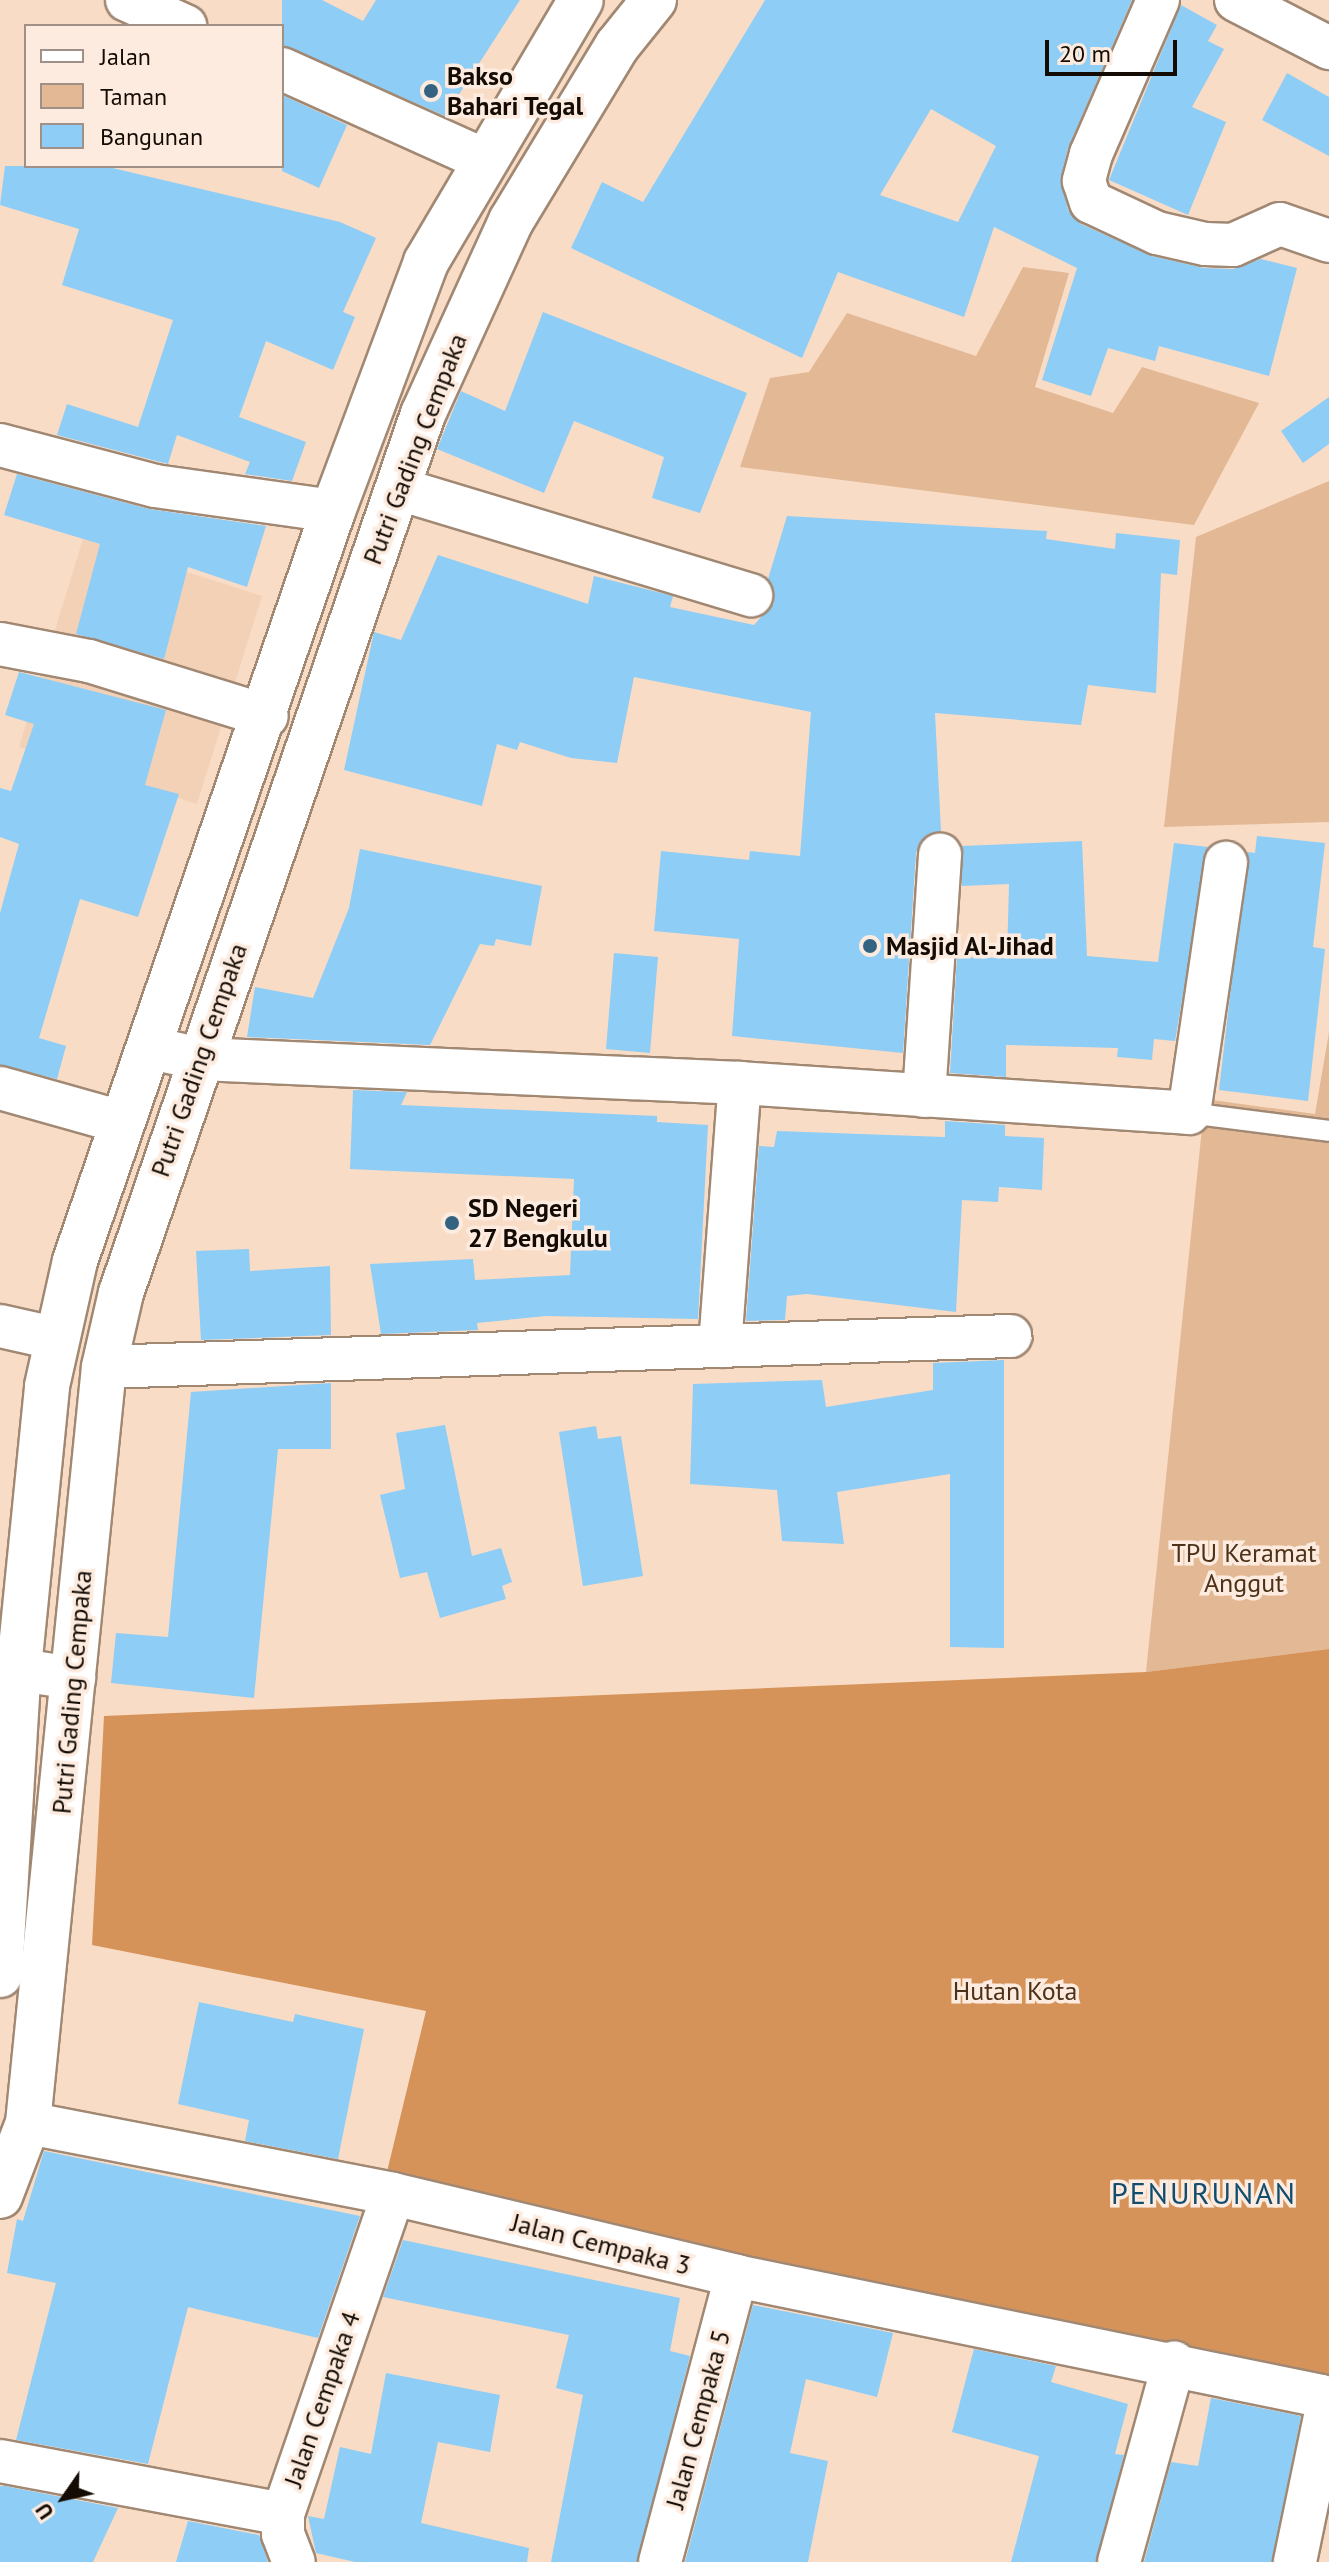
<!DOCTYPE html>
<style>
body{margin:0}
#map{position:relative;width:1329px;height:2562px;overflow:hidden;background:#f8dcc6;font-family:"PT Sans",sans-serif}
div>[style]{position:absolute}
.built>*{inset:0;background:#f3d1b6}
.green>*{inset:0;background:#e3b895}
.forest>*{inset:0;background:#d5935a}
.building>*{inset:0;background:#8ecdf6}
.roads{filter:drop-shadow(2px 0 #a18873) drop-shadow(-2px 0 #a18873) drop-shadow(0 2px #a18873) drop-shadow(0 -2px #a18873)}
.service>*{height:20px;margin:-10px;padding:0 10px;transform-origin:10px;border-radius:10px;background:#fff}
.minor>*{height:42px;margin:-21px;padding:0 21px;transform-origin:21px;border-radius:21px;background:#fff}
.tertiary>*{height:44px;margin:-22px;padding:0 22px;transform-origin:22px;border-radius:22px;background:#fff}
.dots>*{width:22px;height:22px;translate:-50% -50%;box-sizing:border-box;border:4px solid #fcebde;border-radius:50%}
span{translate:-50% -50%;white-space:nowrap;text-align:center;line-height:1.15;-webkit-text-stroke:7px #fcebde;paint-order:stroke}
.poi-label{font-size:26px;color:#130b04;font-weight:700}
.left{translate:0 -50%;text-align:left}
.street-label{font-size:26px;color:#130b04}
.park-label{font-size:26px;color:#4d3219}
.quarter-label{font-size:30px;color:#114d6e;letter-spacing:2px}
.legend{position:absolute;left:24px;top:24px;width:260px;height:144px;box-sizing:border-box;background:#fcebde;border:2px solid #9f9187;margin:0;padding:10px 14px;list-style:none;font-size:24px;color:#130b04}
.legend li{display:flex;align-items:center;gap:16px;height:40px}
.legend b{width:40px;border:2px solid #9f9187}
.north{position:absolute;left:24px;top:2458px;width:80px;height:80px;-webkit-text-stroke:6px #fcebde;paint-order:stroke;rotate:236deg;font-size:22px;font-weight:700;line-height:32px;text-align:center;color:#130b04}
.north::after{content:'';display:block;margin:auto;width:28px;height:36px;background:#130b04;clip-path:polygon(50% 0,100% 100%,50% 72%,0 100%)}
.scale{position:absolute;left:1045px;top:40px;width:132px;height:36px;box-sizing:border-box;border:4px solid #130b04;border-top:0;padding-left:10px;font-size:24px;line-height:28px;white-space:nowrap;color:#130b04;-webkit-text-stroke:6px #fcebde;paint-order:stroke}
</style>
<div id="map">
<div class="built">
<i style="clip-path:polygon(83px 539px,262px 596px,197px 804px,19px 747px)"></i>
</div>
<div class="green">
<i style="clip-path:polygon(1023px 267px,1069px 273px,1035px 387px,1113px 413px,1142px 367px,1259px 403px,1194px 525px,740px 467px,770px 378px,809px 372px,847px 313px,976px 356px)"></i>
<i style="clip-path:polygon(1329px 481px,1329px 822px,1164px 827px,1196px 537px)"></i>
<i style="clip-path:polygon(1329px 1032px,1329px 1649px,1146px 1672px,1205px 1099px,1315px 1114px)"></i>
</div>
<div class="forest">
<i style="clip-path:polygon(1329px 1649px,1329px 2382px,384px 2184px,426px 2011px,92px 1945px,104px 1716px,1146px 1672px)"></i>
</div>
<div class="building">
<i style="clip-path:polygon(282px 0,322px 0,363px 21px,376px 0,520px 0,445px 116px,282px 45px)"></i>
<i style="clip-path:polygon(evenodd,765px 0,1132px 0,1068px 148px,1061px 176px,1068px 210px,1081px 224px,1152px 256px,1204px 268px,1233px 269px,1261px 259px,1297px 268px,1269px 376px,1159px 346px,1155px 361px,1108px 348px,1091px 396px,1042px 380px,1077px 268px,994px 227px,964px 317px,838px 272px,802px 358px,571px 248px,602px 182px,643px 202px,765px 0,931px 109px,996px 146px,958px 222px,880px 195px,931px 109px)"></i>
<i style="clip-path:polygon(1181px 5px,1217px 25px,1208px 41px,1224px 49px,1192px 107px,1226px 122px,1188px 215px,1109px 180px)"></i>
<i style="clip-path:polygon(1287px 73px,1329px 97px,1329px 156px,1262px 120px)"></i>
<i style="clip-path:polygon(282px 95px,347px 125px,319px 188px,282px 171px)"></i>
<i style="clip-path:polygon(5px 166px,104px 166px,340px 222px,376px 238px,343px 312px,355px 317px,333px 370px,266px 341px,239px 417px,306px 442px,292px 481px,245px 474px,250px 462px,177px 435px,168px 464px,57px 435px,67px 404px,138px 427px,173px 320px,62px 285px,79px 229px,0 205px)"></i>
<i style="clip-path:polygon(543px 312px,747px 393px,700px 513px,652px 498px,664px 457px,574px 421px,544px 493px,437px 449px,461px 391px,505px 411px)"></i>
<i style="clip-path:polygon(1329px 397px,1329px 444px,1303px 463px,1281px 431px)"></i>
<i style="clip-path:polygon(17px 474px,149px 509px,266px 526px,247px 587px,188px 567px,164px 659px,76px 634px,100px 544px,4px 515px)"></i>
<i style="clip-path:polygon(787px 516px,1047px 531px,1046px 539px,1115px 549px,1116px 533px,1180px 540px,1177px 575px,1161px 573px,1156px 693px,1088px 685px,1081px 725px,935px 713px,941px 831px,921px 841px,916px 853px,903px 1053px,732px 1036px,739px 939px,654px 931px,661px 851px,749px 860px,750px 851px,800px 856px,811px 712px,634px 677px,617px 763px,571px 758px,520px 742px,517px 750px,497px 744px,482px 806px,344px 770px,374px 632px,401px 640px,438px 555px,588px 604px,594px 576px,673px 596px,670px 607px,754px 625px,774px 603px,768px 579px)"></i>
<i style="clip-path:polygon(19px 672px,166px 710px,145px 785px,179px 794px,138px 917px,80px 899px,39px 1038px,66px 1046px,57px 1079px,0 1065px,0 913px,19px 844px,0 837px,0 788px,11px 791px,34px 724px,5px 715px)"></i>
<i style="clip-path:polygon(1257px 836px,1325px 843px,1313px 947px,1325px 949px,1308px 1101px,1219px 1090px,1247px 852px,1255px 853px)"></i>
<i style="clip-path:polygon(1082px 841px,1087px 956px,1158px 962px,1174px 843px,1208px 847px,1175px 1041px,1154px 1039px,1152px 1060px,1117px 1057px,1118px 1048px,1006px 1045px,1006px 1077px,950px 1073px,957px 957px,1007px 958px,1009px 884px,962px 886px,962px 846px)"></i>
<i style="clip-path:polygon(360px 849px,542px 886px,531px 946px,496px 939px,494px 946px,480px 944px,430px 1045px,247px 1037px,255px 987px,313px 998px,349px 908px)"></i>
<i style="clip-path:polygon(614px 953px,658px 957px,650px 1053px,606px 1049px)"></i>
<i style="clip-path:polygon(353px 1090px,407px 1092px,401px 1105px,657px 1116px,657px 1122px,708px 1125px,698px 1319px,546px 1316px,477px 1323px,478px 1330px,381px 1334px,370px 1264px,473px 1259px,475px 1280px,570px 1275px,574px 1179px,350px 1169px)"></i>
<i style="clip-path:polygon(945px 1121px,1005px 1125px,1005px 1136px,1044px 1138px,1042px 1190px,999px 1187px,998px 1202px,962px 1200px,956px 1312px,807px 1294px,787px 1296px,785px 1320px,746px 1321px,759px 1146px,774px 1147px,777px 1131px,945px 1137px)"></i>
<i style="clip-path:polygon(249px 1249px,250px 1271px,330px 1266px,331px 1335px,201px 1340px,196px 1251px)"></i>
<i style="clip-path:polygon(1004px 1360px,1004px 1648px,950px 1647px,950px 1474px,837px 1492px,844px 1544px,782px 1541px,777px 1490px,690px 1484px,693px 1384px,822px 1380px,826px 1407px,933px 1390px,933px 1363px)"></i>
<i style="clip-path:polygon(331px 1383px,331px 1449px,278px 1449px,254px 1698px,111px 1683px,116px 1633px,168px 1637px,191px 1392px)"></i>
<i style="clip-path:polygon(445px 1425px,472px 1556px,501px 1548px,512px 1582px,502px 1586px,506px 1599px,440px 1618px,427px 1572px,400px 1578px,380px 1495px,405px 1489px,396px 1433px)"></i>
<i style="clip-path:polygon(596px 1426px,598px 1439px,621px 1436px,643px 1576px,583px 1586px,559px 1432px)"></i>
<i style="clip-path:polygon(199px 2002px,293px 2022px,295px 2014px,364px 2029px,338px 2159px,245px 2141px,249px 2120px,178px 2104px)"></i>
<i style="clip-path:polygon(44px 2151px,360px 2216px,318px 2338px,188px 2307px,148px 2464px,16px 2440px,56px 2283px,7px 2273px,17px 2219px,23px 2221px)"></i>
<i style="clip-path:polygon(403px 2240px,680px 2298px,670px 2351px,690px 2356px,637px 2562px,551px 2562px,583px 2395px,556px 2388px,569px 2335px,383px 2297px)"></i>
<i style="clip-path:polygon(753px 2305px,893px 2333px,877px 2397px,806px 2379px,790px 2453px,828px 2461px,808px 2562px,685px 2562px)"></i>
<i style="clip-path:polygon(974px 2349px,1056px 2366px,1051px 2382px,1128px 2404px,1115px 2454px,1124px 2455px,1096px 2562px,1011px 2562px,1039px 2456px,952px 2432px)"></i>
<i style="clip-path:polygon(386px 2373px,500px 2395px,490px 2452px,438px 2442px,421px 2523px,529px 2548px,527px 2562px,355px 2562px,316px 2553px,308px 2516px,324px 2519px,340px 2447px,371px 2454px)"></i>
<i style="clip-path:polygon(1211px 2398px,1301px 2416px,1272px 2562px,1144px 2562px,1171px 2462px,1198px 2466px)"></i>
<i style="clip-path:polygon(0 2486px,5px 2486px,118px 2508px,93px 2562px,0 2562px)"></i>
<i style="clip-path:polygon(188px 2521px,259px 2535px,268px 2562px,176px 2562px)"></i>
</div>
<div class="roads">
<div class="service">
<i style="left:1189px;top:1113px;width:141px;rotate:7.3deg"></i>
</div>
<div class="minor">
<i style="left:127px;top:0;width:64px;rotate:24.1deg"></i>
<i style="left:1158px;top:0;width:168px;rotate:113.5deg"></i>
<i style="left:1091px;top:154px;width:28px;rotate:105deg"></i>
<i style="left:1084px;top:181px;width:22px;rotate:72deg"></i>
<i style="left:1091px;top:202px;width:73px;rotate:25.2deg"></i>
<i style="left:1157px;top:233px;width:49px;rotate:12.9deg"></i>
<i style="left:1205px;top:244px;width:28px;rotate:2deg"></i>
<i style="left:1233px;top:245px;width:51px;rotate:-24.1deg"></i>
<i style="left:1280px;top:224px;width:52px;rotate:19.1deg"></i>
<i style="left:1236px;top:0;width:105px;rotate:27.3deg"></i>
<i style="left:282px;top:69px;width:219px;rotate:24.2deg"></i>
<i style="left:0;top:445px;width:160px;rotate:14.8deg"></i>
<i style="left:155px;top:486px;width:180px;rotate:8deg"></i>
<i style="left:399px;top:489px;width:368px;rotate:16.8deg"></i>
<i style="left:0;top:644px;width:91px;rotate:10.8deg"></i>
<i style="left:89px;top:661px;width:186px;rotate:17.2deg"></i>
<i style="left:151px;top:1048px;width:51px;rotate:12.4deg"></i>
<i style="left:201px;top:1059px;width:540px;rotate:2.55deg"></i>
<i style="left:740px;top:1083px;width:450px;rotate:3.8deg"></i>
<i style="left:1189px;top:1113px;width:253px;rotate:-81.6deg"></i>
<i style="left:0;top:1088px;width:126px;rotate:15.7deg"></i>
<i style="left:924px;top:1096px;width:242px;rotate:-86.2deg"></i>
<i style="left:0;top:1326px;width:59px;rotate:12.6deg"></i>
<i style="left:720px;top:1346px;width:264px;rotate:-85.7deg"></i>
<i style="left:104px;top:1367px;width:907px;rotate:-1.96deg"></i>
<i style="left:0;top:1667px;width:75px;rotate:8.5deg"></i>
<i style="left:28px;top:2123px;width:372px;rotate:11deg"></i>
<i style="left:393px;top:2194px;width:353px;rotate:13.4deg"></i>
<i style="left:736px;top:2276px;width:597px;rotate:11.59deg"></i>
<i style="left:1321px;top:2396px;width:13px;rotate:61deg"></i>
<i style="left:1327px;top:2407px;width:158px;rotate:101.7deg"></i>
<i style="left:0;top:2461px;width:288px;rotate:10.6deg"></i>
<i style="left:283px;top:2514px;width:338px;rotate:-71deg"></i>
<i style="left:283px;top:2514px;width:20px;rotate:90deg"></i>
<i style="left:283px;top:2534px;width:30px;rotate:69deg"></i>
<i style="left:660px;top:2562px;width:296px;rotate:-75.1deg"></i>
<i style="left:1119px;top:2562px;width:207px;rotate:-74.6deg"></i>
</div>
<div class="tertiary">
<i style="left:0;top:1975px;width:308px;rotate:-86.5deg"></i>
<i style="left:19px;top:1668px;width:283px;rotate:-84.3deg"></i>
<i style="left:47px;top:1386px;width:128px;rotate:-77.4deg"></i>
<i style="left:75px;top:1261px;width:793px;rotate:-71.02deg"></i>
<i style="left:333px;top:511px;width:266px;rotate:-69.5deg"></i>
<i style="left:426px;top:262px;width:304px;rotate:-59.4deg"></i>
<i style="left:0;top:2196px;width:78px;rotate:-69deg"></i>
<i style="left:28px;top:2123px;width:760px;rotate:-84.26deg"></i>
<i style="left:104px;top:1367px;width:76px;rotate:-77.1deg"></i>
<i style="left:121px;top:1293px;width:929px;rotate:-71.04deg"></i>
<i style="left:423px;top:414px;width:212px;rotate:-65.5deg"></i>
<i style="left:511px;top:221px;width:205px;rotate:-58.8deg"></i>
<i style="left:617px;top:46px;width:59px;rotate:-51.2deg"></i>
</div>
</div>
<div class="dots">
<i style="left:431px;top:91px;background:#336381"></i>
<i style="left:870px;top:946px;background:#336381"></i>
<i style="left:452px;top:1223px;background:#336381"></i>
</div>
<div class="poi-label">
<span class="left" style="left:447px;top:91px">Bakso<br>Bahari Tegal</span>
<span class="left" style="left:886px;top:946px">Masjid Al-Jihad</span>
<span class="left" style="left:468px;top:1223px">SD Negeri<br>27 Bengkulu</span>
</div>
<div class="street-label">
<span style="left:415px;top:449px;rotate:-69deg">Putri Gading Cempaka</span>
<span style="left:199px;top:1060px;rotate:-71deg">Putri Gading Cempaka</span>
<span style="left:72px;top:1692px;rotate:-85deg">Putri Gading Cempaka</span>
<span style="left:601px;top:2244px;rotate:14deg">Jalan Cempaka 3</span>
<span style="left:322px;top:2399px;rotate:-71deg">Jalan Cempaka 4</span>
<span style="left:698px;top:2419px;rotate:-75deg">Jalan Cempaka 5</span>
</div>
<div class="park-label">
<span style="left:1244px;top:1568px">TPU Keramat<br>Anggut</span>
<span style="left:1015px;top:1991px">Hutan Kota</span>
</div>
<div class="quarter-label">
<span style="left:1204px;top:2193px">PENURUNAN</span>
</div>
<ul class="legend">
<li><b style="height:10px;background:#fff"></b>Jalan</li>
<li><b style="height:22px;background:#e3b895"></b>Taman</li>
<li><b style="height:22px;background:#8ecdf6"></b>Bangunan</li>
</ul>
<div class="north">U</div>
<div class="scale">20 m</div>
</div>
